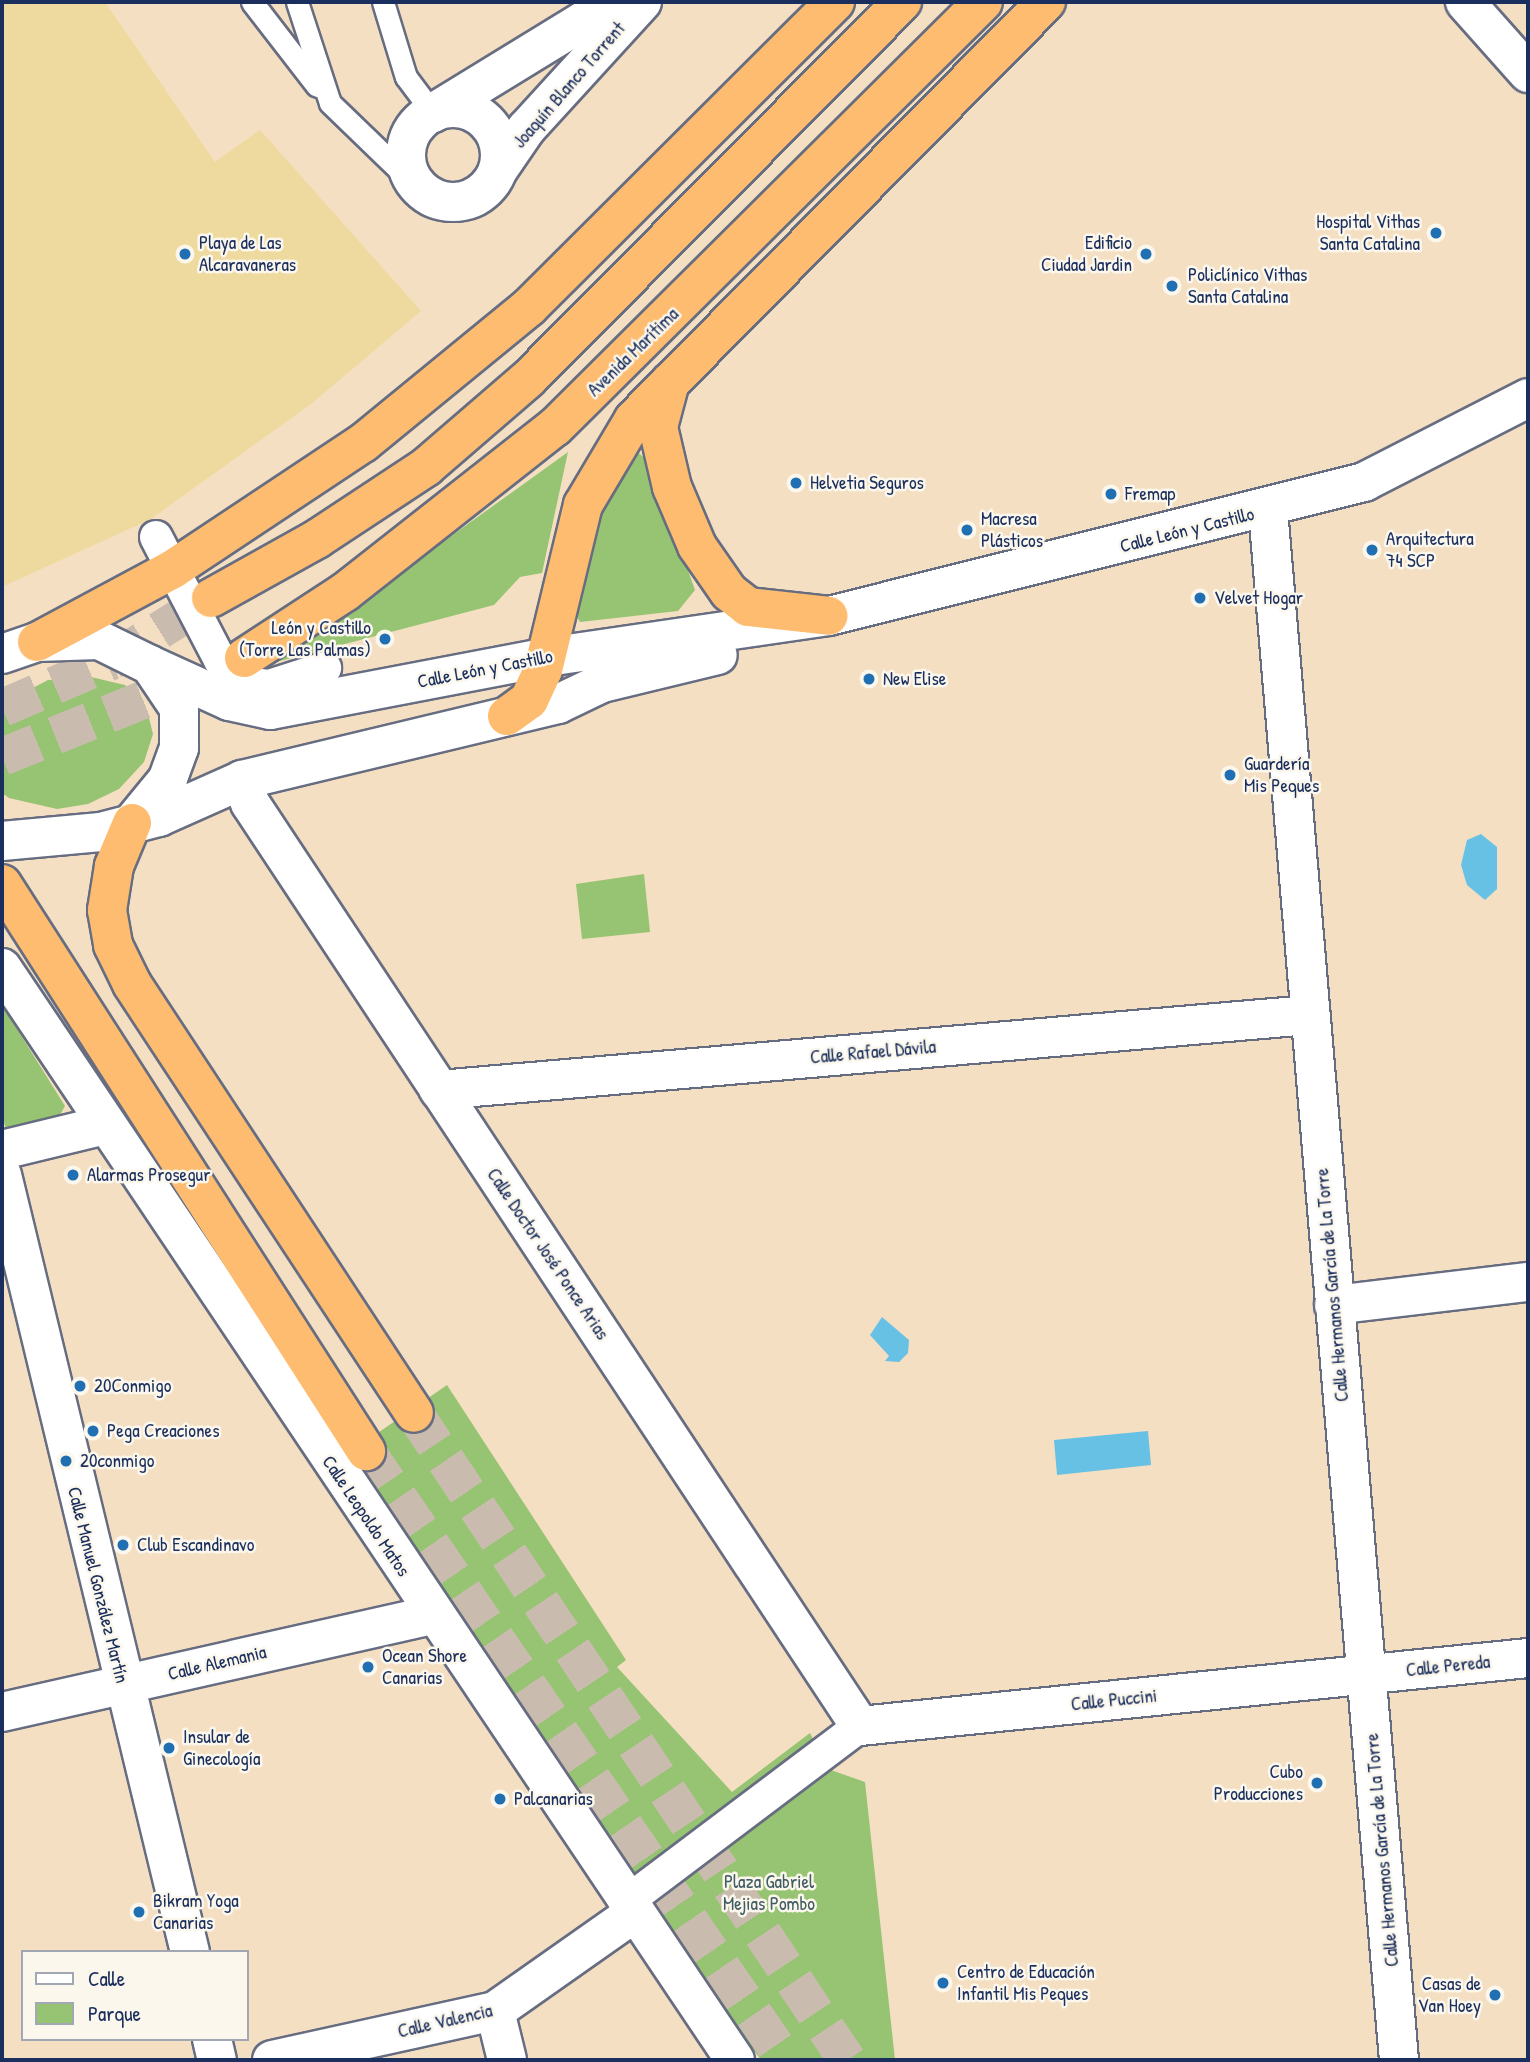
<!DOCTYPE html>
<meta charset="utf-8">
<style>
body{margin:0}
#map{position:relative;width:1530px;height:2062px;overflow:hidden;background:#f4dfc3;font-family:"Patrick Hand",sans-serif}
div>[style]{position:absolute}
.green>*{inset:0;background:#97c472}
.sand>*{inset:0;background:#eeda9e}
.water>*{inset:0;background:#67c1e4}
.trunk-tunnel>*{height:38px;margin-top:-19px;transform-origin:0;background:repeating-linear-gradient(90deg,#c9bcaf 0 38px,transparent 0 57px)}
.roads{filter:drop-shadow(2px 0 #676d81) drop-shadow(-2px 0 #676d81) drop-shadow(0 2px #676d81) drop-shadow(0 -2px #676d81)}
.service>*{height:21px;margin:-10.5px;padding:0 10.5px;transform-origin:10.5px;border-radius:10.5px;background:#fff}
.pedestrian>*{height:32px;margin:-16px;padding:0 16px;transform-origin:16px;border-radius:16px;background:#fff}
.minor>*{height:38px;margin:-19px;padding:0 19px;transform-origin:19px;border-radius:19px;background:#fff}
.minor>.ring{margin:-19px;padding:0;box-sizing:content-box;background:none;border:38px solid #fff;border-radius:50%}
.tertiary>*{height:38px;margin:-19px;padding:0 19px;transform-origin:19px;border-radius:19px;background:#fff}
.trunk>*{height:38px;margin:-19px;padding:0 19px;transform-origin:19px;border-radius:19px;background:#fdbc70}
.dots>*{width:19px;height:19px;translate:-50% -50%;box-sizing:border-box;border:4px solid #fbf7ec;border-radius:50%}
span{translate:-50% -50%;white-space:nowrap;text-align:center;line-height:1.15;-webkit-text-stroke:5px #fbf7ec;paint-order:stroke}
.street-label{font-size:19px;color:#1b2f5e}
.poi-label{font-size:19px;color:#1b2f5e}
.right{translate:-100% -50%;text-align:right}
.left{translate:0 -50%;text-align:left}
.park-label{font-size:19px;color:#405c64}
.frame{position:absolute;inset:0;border:4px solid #1b2f5e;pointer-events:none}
.legend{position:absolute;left:21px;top:1950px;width:228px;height:91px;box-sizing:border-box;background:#fbf7ec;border:2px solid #a1a7b3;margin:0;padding:9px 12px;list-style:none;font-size:21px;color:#1b2f5e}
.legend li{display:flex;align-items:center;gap:14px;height:35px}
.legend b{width:35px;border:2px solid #a1a7b3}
</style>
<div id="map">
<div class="green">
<i style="clip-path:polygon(568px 452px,542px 573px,520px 577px,494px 605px,276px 662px)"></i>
<i style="clip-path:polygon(637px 452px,649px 461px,695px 590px,678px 611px,580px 622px,575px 613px,603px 511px)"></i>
<i style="clip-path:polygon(91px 677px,125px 685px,147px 710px,153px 734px,144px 762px,119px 789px,88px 804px,57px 809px,9px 798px,2px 793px,2px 704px,48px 680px)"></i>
<i style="clip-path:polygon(644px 874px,650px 932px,582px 939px,576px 884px)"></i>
<i style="clip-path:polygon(2px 1005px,65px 1106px,60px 1115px,15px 1132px,6px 1129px,2px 1116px)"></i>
<i style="clip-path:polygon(447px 1385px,626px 1660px,617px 1667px,732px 1792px,810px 1733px,828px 1769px,865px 1782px,895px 2060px,761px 2060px,674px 1943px,346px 1455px)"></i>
</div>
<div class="sand">
<i style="clip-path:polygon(2px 2px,105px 2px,215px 162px,260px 130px,421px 311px,311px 404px,151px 519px,4px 586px)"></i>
</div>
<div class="water">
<i style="clip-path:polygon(1481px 834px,1497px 847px,1497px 889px,1485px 900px,1467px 885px,1461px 865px,1467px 840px)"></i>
<i style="clip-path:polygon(882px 1317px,909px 1340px,908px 1353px,899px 1362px,885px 1361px,889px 1356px,870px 1335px)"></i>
<i style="clip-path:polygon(1148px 1431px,1151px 1465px,1057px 1475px,1054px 1440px)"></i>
</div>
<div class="trunk-tunnel">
<i style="left:2px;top:708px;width:119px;rotate:-23.3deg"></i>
<i style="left:111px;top:661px;width:118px;rotate:-32.2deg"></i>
<i style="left:2px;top:757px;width:211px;rotate:-22deg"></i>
<i style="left:414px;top:1413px;width:779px;rotate:56.21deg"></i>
<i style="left:366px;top:1451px;width:739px;rotate:55.47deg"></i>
</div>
<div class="roads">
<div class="service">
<i style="left:252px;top:2px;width:106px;rotate:52.3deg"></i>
<i style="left:297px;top:2px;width:106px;rotate:71.9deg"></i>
<i style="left:330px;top:103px;width:120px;rotate:44deg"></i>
<i style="left:383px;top:2px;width:78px;rotate:73deg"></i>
<i style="left:406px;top:77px;width:45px;rotate:53.1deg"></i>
</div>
<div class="pedestrian">
<i style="left:156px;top:537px;width:139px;rotate:62.5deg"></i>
<i style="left:220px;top:660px;width:30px;rotate:48deg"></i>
<i style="left:240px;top:682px;width:29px;rotate:8deg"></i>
<i style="left:269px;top:686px;width:59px;rotate:-17.8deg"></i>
<i style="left:625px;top:1903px;width:294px;rotate:-37deg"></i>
</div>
<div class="minor">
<i style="left:1465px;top:2px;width:95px;rotate:48.4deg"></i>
<i class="ring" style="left:406px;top:108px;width:56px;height:56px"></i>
<i style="left:433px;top:113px;width:212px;rotate:-31.5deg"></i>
<i style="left:498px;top:170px;width:50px;rotate:-55.7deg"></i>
<i style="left:526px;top:129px;width:172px;rotate:-47.6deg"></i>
<i style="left:1268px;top:510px;width:1556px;rotate:85.17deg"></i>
<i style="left:242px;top:780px;width:24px;rotate:71deg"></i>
<i style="left:250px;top:803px;width:1106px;rotate:56.54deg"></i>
<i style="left:860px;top:1726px;width:671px;rotate:-5.81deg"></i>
<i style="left:2px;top:968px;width:1315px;rotate:56.13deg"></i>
<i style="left:439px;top:1090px;width:872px;rotate:-4.93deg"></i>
<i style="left:2px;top:1150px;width:106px;rotate:-13.6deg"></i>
<i style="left:2px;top:1175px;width:799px;rotate:76.4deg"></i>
<i style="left:1334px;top:1305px;width:195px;rotate:-6.8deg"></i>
<i style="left:2px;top:1712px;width:441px;rotate:-12.7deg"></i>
<i style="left:495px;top:2011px;width:50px;rotate:76.2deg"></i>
<i style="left:212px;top:2039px;width:22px;rotate:77deg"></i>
<i style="left:272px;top:2060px;width:228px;rotate:-12.4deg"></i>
<i style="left:495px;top:2011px;width:169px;rotate:-35.1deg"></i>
</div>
<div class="tertiary">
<i style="left:2px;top:654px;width:37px;rotate:-19deg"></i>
<i style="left:37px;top:642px;width:62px;rotate:-1.8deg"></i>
<i style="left:99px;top:640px;width:57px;rotate:26.1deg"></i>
<i style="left:150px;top:665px;width:52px;rotate:56deg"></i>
<i style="left:179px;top:708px;width:40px;rotate:90deg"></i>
<i style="left:179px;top:748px;width:33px;rotate:110deg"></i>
<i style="left:168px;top:779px;width:57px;rotate:129.3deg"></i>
<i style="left:150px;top:665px;width:87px;rotate:24.5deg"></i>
<i style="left:229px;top:701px;width:42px;rotate:12.4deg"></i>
<i style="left:270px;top:710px;width:282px;rotate:-10.8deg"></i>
<i style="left:547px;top:657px;width:285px;rotate:-8.3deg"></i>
<i style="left:829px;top:616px;width:552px;rotate:-14.06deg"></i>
<i style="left:1364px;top:482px;width:184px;rotate:-27.1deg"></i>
<i style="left:2px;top:841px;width:99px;rotate:-5.2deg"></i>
<i style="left:101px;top:832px;width:60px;rotate:-14.5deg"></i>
<i style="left:159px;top:817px;width:91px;rotate:-24deg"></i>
<i style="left:242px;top:780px;width:325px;rotate:-13.5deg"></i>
<i style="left:558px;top:704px;width:49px;rotate:-25.5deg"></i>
<i style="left:602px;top:683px;width:119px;rotate:-13.6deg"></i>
</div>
<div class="trunk">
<i style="left:670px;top:382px;width:47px;rotate:104.9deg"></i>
<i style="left:658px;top:427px;width:62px;rotate:76.9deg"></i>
<i style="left:672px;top:487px;width:64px;rotate:67deg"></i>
<i style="left:697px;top:546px;width:56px;rotate:55.2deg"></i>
<i style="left:729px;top:592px;width:24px;rotate:38deg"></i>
<i style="left:748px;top:607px;width:81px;rotate:6.3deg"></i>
<i style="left:211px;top:598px;width:121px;rotate:-29.1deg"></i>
<i style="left:317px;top:539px;width:131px;rotate:-33.4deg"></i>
<i style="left:426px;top:467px;width:135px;rotate:-40.8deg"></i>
<i style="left:528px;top:379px;width:531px;rotate:-45.23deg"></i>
<i style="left:37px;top:642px;width:154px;rotate:-28.2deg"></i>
<i style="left:173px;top:569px;width:228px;rotate:-33.6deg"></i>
<i style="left:363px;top:443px;width:215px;rotate:-39.3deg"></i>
<i style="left:529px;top:307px;width:432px;rotate:-44.9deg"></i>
<i style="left:244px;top:658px;width:121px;rotate:-33.2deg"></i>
<i style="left:345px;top:592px;width:267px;rotate:-38.2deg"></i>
<i style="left:555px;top:427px;width:603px;rotate:-44.8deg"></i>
<i style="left:507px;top:716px;width:27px;rotate:-36deg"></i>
<i style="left:529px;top:700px;width:33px;rotate:-65deg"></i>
<i style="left:543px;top:670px;width:170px;rotate:-76.4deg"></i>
<i style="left:583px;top:505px;width:100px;rotate:-59.3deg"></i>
<i style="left:634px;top:419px;width:586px;rotate:-45.35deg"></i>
<i style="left:132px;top:823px;width:47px;rotate:112.7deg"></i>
<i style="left:114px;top:866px;width:45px;rotate:99deg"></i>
<i style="left:107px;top:910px;width:36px;rotate:80deg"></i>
<i style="left:113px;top:945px;width:43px;rotate:64deg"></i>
<i style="left:132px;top:984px;width:513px;rotate:56.68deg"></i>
<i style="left:2px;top:884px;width:674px;rotate:57.3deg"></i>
</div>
</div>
<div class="dots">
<i style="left:1436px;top:233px;background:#1f6fb2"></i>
<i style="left:185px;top:254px;background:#1f6fb2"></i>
<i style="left:1146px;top:254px;background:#1f6fb2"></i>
<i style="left:1172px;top:286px;background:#1f6fb2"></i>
<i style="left:796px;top:483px;background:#1f6fb2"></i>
<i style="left:1111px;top:494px;background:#1f6fb2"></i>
<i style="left:967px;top:530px;background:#1f6fb2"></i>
<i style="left:1372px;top:550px;background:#1f6fb2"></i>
<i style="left:1200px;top:598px;background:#1f6fb2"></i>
<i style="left:385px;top:639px;background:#1f6fb2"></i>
<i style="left:869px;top:679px;background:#1f6fb2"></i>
<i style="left:1230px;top:775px;background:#1f6fb2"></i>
<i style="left:73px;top:1175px;background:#1f6fb2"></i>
<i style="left:80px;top:1386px;background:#1f6fb2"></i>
<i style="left:93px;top:1431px;background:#1f6fb2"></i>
<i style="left:66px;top:1461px;background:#1f6fb2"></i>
<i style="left:123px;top:1545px;background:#1f6fb2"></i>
<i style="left:368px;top:1667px;background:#1f6fb2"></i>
<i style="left:169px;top:1748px;background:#1f6fb2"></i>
<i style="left:1317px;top:1783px;background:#1f6fb2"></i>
<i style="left:500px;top:1799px;background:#1f6fb2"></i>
<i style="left:139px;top:1912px;background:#1f6fb2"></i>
<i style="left:943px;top:1983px;background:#1f6fb2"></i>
<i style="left:1495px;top:1995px;background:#1f6fb2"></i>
</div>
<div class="street-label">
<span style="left:569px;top:85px;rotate:-49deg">Joaquín Blanco Torrent</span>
<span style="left:633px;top:352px;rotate:-44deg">Avenida Marítima</span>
<span style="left:1187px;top:530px;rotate:-14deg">Calle León y Castillo</span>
<span style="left:485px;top:669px;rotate:-11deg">Calle León y Castillo</span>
<span style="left:873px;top:1052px;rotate:-5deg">Calle Rafael Dávila</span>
<span style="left:548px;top:1254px;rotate:56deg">Calle Doctor José Ponce Arias</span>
<span style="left:1332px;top:1285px;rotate:-95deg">Calle Hermanos García de La Torre</span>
<span style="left:366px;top:1516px;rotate:56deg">Calle Leopoldo Matos</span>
<span style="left:98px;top:1585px;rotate:76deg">Calle Manuel González Martín</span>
<span style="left:217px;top:1663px;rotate:-13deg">Calle Alemania</span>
<span style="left:1448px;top:1666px;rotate:-6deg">Calle Pereda</span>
<span style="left:1114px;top:1700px;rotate:-6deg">Calle Puccini</span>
<span style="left:1382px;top:1850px;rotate:-95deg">Calle Hermanos García de La Torre</span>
<span style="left:445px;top:2021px;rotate:-13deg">Calle Valencia</span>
</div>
<div class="poi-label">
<span class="right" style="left:1420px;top:233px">Hospital Vithas<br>Santa Catalina</span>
<span class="left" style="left:199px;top:254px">Playa de Las<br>Alcaravaneras</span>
<span class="right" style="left:1132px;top:254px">Edificio<br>Ciudad Jardin</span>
<span class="left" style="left:1188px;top:286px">Policlínico Vithas<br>Santa Catalina</span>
<span class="left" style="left:810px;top:483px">Helvetia Seguros</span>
<span class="left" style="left:1125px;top:494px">Fremap</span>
<span class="left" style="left:981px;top:530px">Macresa<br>Plásticos</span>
<span class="left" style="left:1386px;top:550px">Arquitectura<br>74 SCP</span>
<span class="left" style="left:1214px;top:598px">Velvet Hogar</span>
<span class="right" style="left:371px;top:639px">León y Castillo<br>(Torre Las Palmas)</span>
<span class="left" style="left:883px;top:679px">New Elise</span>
<span class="left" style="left:1244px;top:775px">Guardería<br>Mis Peques</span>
<span class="left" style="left:87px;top:1175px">Alarmas Prosegur</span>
<span class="left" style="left:94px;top:1386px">20Conmigo</span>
<span class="left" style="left:107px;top:1431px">Pega Creaciones</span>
<span class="left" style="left:80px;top:1461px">20conmigo</span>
<span class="left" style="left:137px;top:1545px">Club Escandinavo</span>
<span class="left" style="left:382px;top:1667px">Ocean Shore<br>Canarias</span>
<span class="left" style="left:183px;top:1748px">Insular de<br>Ginecología</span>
<span class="right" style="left:1303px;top:1783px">Cubo<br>Producciones</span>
<span class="left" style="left:514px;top:1799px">Palcanarias</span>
<span class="left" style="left:153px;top:1912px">Bikram Yoga<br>Canarias</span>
<span class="left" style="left:957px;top:1983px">Centro de Educación<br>Infantil Mis Peques</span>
<span class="right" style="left:1481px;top:1995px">Casas de<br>Van Hoey</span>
</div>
<div class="park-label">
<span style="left:769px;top:1893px">Plaza Gabriel<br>Mejias Pombo</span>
</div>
<div class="frame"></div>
<ul class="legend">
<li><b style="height:9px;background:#fff"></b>Calle</li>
<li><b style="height:19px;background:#97c472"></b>Parque</li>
</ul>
</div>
